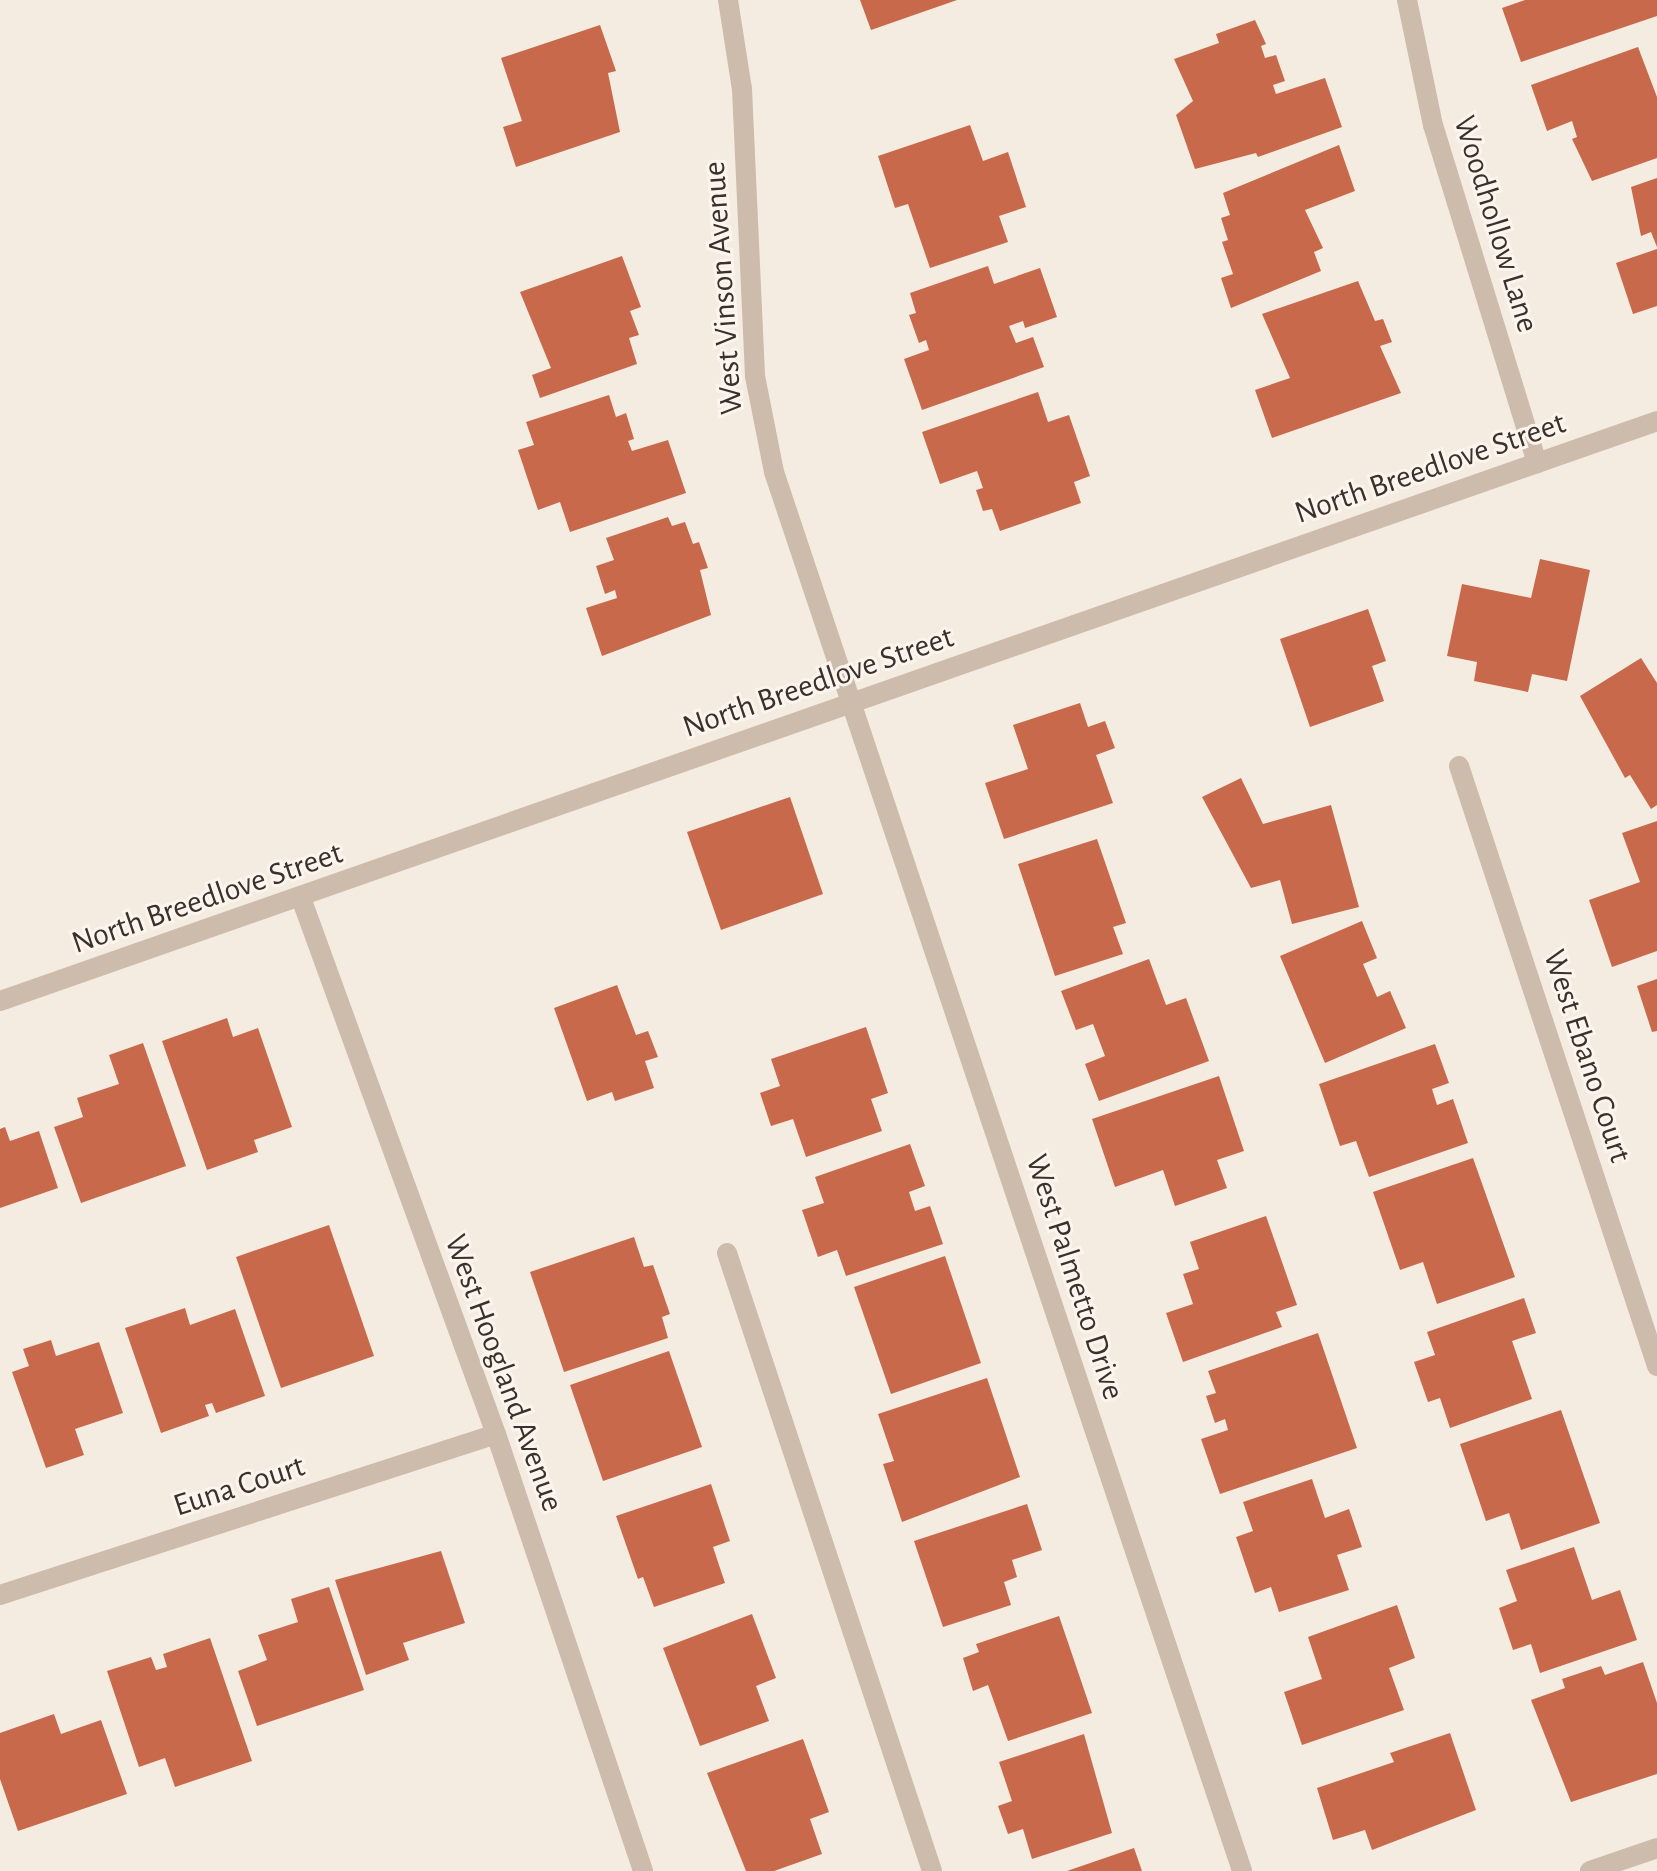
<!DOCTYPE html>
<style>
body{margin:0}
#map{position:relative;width:1657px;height:1871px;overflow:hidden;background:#f4ebe1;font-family:"Alegreya Sans",sans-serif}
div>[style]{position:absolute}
.building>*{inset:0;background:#c8694b}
.service>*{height:20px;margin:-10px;padding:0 10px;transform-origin:10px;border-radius:10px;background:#cdbbac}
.minor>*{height:20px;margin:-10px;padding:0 10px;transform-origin:10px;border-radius:10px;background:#cdbbac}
.tertiary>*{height:20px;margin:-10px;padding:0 10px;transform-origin:10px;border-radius:10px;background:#cdbbac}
span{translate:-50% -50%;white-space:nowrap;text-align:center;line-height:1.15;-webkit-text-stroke:6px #fbf5ee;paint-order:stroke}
.street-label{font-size:32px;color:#3b302b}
</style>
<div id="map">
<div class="building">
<i style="clip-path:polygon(860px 0,957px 0,871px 30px)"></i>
<i style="clip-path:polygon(1525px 0,1657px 0,1657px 16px,1521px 62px,1502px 8px)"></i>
<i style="clip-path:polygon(1255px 20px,1266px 44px,1261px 46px,1265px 58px,1276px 55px,1285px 81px,1273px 85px,1276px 94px,1325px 78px,1342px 127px,1258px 157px,1256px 153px,1195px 169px,1176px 115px,1193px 101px,1174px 59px,1219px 43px,1216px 34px)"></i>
<i style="clip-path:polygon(600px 25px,616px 71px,608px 73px,620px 132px,516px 167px,503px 127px,522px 121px,501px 58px)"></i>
<i style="clip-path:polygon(1638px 47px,1657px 97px,1657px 158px,1592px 181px,1572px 139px,1577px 137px,1572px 121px,1547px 131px,1531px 85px)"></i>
<i style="clip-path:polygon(970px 125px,983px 161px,1008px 152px,1026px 207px,999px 216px,1008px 242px,930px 268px,908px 204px,895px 208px,878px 156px)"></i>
<i style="clip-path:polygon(1339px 145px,1355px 191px,1305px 210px,1323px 248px,1314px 252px,1321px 271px,1231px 308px,1221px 278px,1233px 274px,1222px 242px,1228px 240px,1221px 218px,1230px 215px,1223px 193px)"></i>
<i style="clip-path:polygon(1657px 178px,1657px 247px,1651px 232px,1641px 236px,1631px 187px)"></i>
<i style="clip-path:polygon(1657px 249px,1657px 306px,1633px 314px,1616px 263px)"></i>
<i style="clip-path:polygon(622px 256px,641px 307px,630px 311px,639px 335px,629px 338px,637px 364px,540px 398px,532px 375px,551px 368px,520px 292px)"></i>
<i style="clip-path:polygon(988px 266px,994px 284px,1040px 268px,1057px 317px,1025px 328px,1023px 321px,1009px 326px,1016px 343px,1033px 337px,1044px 367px,922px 410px,904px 359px,929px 350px,926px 340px,919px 343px,909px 315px,916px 313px,910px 293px)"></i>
<i style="clip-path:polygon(1358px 281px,1375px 321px,1383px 319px,1392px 342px,1380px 346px,1401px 393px,1272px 438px,1255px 390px,1290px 378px,1262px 314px)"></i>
<i style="clip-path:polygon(1038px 392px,1048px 422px,1069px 415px,1090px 476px,1074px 482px,1081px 503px,1000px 531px,992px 509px,983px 511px,976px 490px,983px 488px,977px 471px,940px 484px,922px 432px)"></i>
<i style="clip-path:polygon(609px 395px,616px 417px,626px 413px,634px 439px,628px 441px,632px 451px,668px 440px,686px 493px,570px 532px,560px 502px,538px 510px,518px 450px,534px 445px,526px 422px)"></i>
<i style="clip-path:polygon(668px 517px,672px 526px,685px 522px,693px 544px,699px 542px,708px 568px,700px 570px,711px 615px,602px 656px,586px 608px,617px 598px,615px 590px,605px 594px,596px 566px,614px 560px,606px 538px)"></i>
<i style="clip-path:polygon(1540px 559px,1590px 570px,1567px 681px,1532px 674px,1528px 692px,1474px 681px,1477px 662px,1447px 656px,1462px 584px,1531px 598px)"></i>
<i style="clip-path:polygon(1368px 609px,1386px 661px,1372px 666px,1384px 701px,1310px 727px,1280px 639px)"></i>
<i style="clip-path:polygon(1641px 658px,1657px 683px,1657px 805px,1651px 809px,1630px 775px,1625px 778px,1580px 696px)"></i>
<i style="clip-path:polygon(1080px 703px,1088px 727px,1105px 721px,1115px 748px,1096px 755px,1113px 803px,1004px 839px,985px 783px,1028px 769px,1013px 725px)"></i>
<i style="clip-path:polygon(1241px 778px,1263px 824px,1331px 805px,1359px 907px,1292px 924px,1280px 880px,1251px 888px,1202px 797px)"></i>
<i style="clip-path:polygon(790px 797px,823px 894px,721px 930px,687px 832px)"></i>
<i style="clip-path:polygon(1657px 821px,1657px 951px,1612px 967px,1589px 900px,1640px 882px,1622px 833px)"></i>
<i style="clip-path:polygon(1097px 839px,1126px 923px,1113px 927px,1123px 954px,1055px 976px,1018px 864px)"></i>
<i style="clip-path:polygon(1362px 921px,1377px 958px,1363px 964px,1377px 997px,1390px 991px,1406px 1028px,1325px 1063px,1280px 956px)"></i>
<i style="clip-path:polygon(1149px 959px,1166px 1005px,1186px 998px,1209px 1061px,1099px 1101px,1085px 1064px,1105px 1056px,1093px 1024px,1076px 1030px,1061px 991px)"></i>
<i style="clip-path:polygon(1657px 979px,1657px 1031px,1652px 1032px,1637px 986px)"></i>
<i style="clip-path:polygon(617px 985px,636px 1035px,648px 1031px,658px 1057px,645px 1061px,654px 1088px,615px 1101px,612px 1092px,587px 1101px,554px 1008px)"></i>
<i style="clip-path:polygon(227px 1018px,233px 1037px,258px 1028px,292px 1127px,254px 1140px,258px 1152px,207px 1170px,162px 1041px)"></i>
<i style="clip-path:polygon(866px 1027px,888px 1093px,871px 1099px,882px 1131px,806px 1157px,793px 1119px,771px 1126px,760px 1093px,780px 1086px,771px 1059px)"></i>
<i style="clip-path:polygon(143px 1043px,186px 1166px,81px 1203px,54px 1127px,83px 1117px,77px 1098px,119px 1084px,109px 1055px)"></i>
<i style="clip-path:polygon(1435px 1044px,1449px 1083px,1432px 1089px,1437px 1105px,1453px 1099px,1468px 1143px,1369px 1177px,1356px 1141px,1340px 1146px,1319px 1084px)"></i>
<i style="clip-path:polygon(1219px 1076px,1244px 1151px,1217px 1160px,1227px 1188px,1175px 1206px,1163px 1170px,1115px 1187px,1092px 1119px)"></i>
<i style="clip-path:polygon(5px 1127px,10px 1141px,39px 1131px,58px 1188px,0 1208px,0 1129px)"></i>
<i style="clip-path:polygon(910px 1144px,925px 1186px,909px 1192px,915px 1211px,930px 1206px,943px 1244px,846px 1276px,837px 1250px,818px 1257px,802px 1210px,824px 1203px,815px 1177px)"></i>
<i style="clip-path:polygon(1473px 1158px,1515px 1277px,1437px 1304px,1423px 1262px,1400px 1270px,1373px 1192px)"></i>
<i style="clip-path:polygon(1266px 1216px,1297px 1305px,1276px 1312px,1282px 1327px,1183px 1362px,1166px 1313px,1193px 1304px,1183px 1274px,1199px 1269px,1190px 1242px)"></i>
<i style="clip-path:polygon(329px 1225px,374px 1356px,281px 1388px,236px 1257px)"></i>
<i style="clip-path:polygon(634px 1237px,644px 1267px,653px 1265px,670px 1314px,662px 1317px,668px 1338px,564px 1372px,530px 1272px)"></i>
<i style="clip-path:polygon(945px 1256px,981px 1363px,891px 1394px,854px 1287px)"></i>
<i style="clip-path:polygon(1524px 1298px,1536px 1333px,1512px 1341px,1532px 1399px,1450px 1428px,1440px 1398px,1428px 1402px,1414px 1362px,1435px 1355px,1427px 1332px)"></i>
<i style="clip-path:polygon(185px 1308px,190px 1325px,235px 1309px,265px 1396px,216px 1413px,212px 1403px,205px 1405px,209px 1416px,161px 1433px,125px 1328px)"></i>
<i style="clip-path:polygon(1318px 1333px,1357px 1448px,1220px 1494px,1201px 1439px,1228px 1430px,1225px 1419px,1215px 1423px,1206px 1396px,1216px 1393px,1208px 1371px)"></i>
<i style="clip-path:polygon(51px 1340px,56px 1356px,99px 1342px,123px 1413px,75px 1429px,84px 1455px,46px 1468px,12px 1372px,29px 1366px,23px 1349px)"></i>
<i style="clip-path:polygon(669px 1351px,702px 1447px,603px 1481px,570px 1385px)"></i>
<i style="clip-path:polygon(987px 1378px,1020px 1477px,902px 1522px,883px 1464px,894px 1461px,878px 1414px)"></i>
<i style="clip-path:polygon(1561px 1410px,1600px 1523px,1521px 1550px,1509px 1513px,1486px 1521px,1460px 1444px)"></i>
<i style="clip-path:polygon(1312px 1479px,1325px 1518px,1349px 1509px,1362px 1547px,1337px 1555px,1349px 1590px,1279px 1612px,1271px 1587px,1255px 1593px,1236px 1537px,1253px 1531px,1243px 1502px)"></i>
<i style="clip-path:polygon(711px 1484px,730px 1541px,713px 1547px,725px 1583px,654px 1607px,643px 1577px,638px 1579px,616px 1516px)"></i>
<i style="clip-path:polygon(1027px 1504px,1042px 1550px,1012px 1560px,1017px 1577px,1004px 1582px,1011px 1605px,943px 1627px,914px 1541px)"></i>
<i style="clip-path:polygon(1574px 1547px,1592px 1600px,1620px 1590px,1637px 1640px,1540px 1673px,1531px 1644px,1513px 1650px,1499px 1608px,1517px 1601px,1506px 1570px)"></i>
<i style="clip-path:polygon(441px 1551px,465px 1623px,403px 1643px,409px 1660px,366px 1675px,335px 1580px)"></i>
<i style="clip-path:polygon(329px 1587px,364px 1690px,257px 1726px,238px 1671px,267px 1660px,258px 1635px,298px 1622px,291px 1599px)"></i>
<i style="clip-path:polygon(1397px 1605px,1415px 1658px,1389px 1668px,1404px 1710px,1302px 1745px,1284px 1692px,1322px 1679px,1308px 1637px)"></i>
<i style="clip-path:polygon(752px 1614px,776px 1678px,756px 1686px,769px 1721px,700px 1746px,663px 1648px)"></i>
<i style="clip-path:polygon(1059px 1616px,1092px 1713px,1008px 1741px,988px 1685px,973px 1691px,963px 1658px,979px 1652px,976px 1644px)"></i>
<i style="clip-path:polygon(210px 1638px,252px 1761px,175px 1787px,165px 1758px,139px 1767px,107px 1671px,151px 1657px,156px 1670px,167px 1667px,163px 1654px)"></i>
<i style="clip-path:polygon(1643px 1662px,1657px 1703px,1657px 1774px,1571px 1802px,1531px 1700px,1565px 1688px,1562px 1679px,1601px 1666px,1605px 1675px)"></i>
<i style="clip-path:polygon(54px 1714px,61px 1734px,101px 1720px,127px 1794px,18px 1831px,0 1779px,0 1733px)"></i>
<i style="clip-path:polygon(1450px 1733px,1476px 1810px,1372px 1850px,1365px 1830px,1333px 1840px,1317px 1788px,1394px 1762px,1390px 1753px)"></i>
<i style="clip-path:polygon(1084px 1734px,1112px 1833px,1032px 1859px,1023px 1829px,1008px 1834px,998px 1806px,1012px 1801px,999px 1762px)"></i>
<i style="clip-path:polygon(803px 1739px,829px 1812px,810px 1819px,822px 1854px,774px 1871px,746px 1871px,707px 1773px)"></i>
<i style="clip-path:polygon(1134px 1848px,1142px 1871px,1067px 1871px)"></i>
</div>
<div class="service">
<i style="left:727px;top:1253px;width:651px;rotate:71.65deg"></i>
</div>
<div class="minor">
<i style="left:728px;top:0;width:90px;rotate:81.1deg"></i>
<i style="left:742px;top:89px;width:287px;rotate:87.4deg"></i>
<i style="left:755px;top:376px;width:98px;rotate:78.8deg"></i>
<i style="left:774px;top:472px;width:1475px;rotate:71.5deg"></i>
<i style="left:1407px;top:0;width:128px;rotate:78.3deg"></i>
<i style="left:1433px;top:125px;width:354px;rotate:72.9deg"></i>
<i style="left:1459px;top:766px;width:632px;rotate:71.74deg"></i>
<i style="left:301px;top:898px;width:570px;rotate:70.01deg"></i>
<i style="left:496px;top:1434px;width:461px;rotate:71.4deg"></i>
<i style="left:0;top:1595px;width:521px;rotate:-17.98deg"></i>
<i style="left:1590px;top:1871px;width:71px;rotate:-18.9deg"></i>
</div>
<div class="tertiary">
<i style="left:0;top:1001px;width:1756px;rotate:-19.29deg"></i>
</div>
<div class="street-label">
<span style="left:1496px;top:224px;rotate:73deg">Woodhollow Lane</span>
<span style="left:723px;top:288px;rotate:-94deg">West Vinson Avenue</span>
<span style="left:1430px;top:468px;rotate:-19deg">North Breedlove Street</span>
<span style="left:818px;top:682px;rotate:-19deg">North Breedlove Street</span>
<span style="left:207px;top:898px;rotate:-19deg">North Breedlove Street</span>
<span style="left:1587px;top:1056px;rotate:72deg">West Ebano Court</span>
<span style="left:1075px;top:1277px;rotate:72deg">West Palmetto Drive</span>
<span style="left:504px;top:1373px;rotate:70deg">West Hoogland Avenue</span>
<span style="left:239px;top:1486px;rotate:-18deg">Euna Court</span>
</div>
</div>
